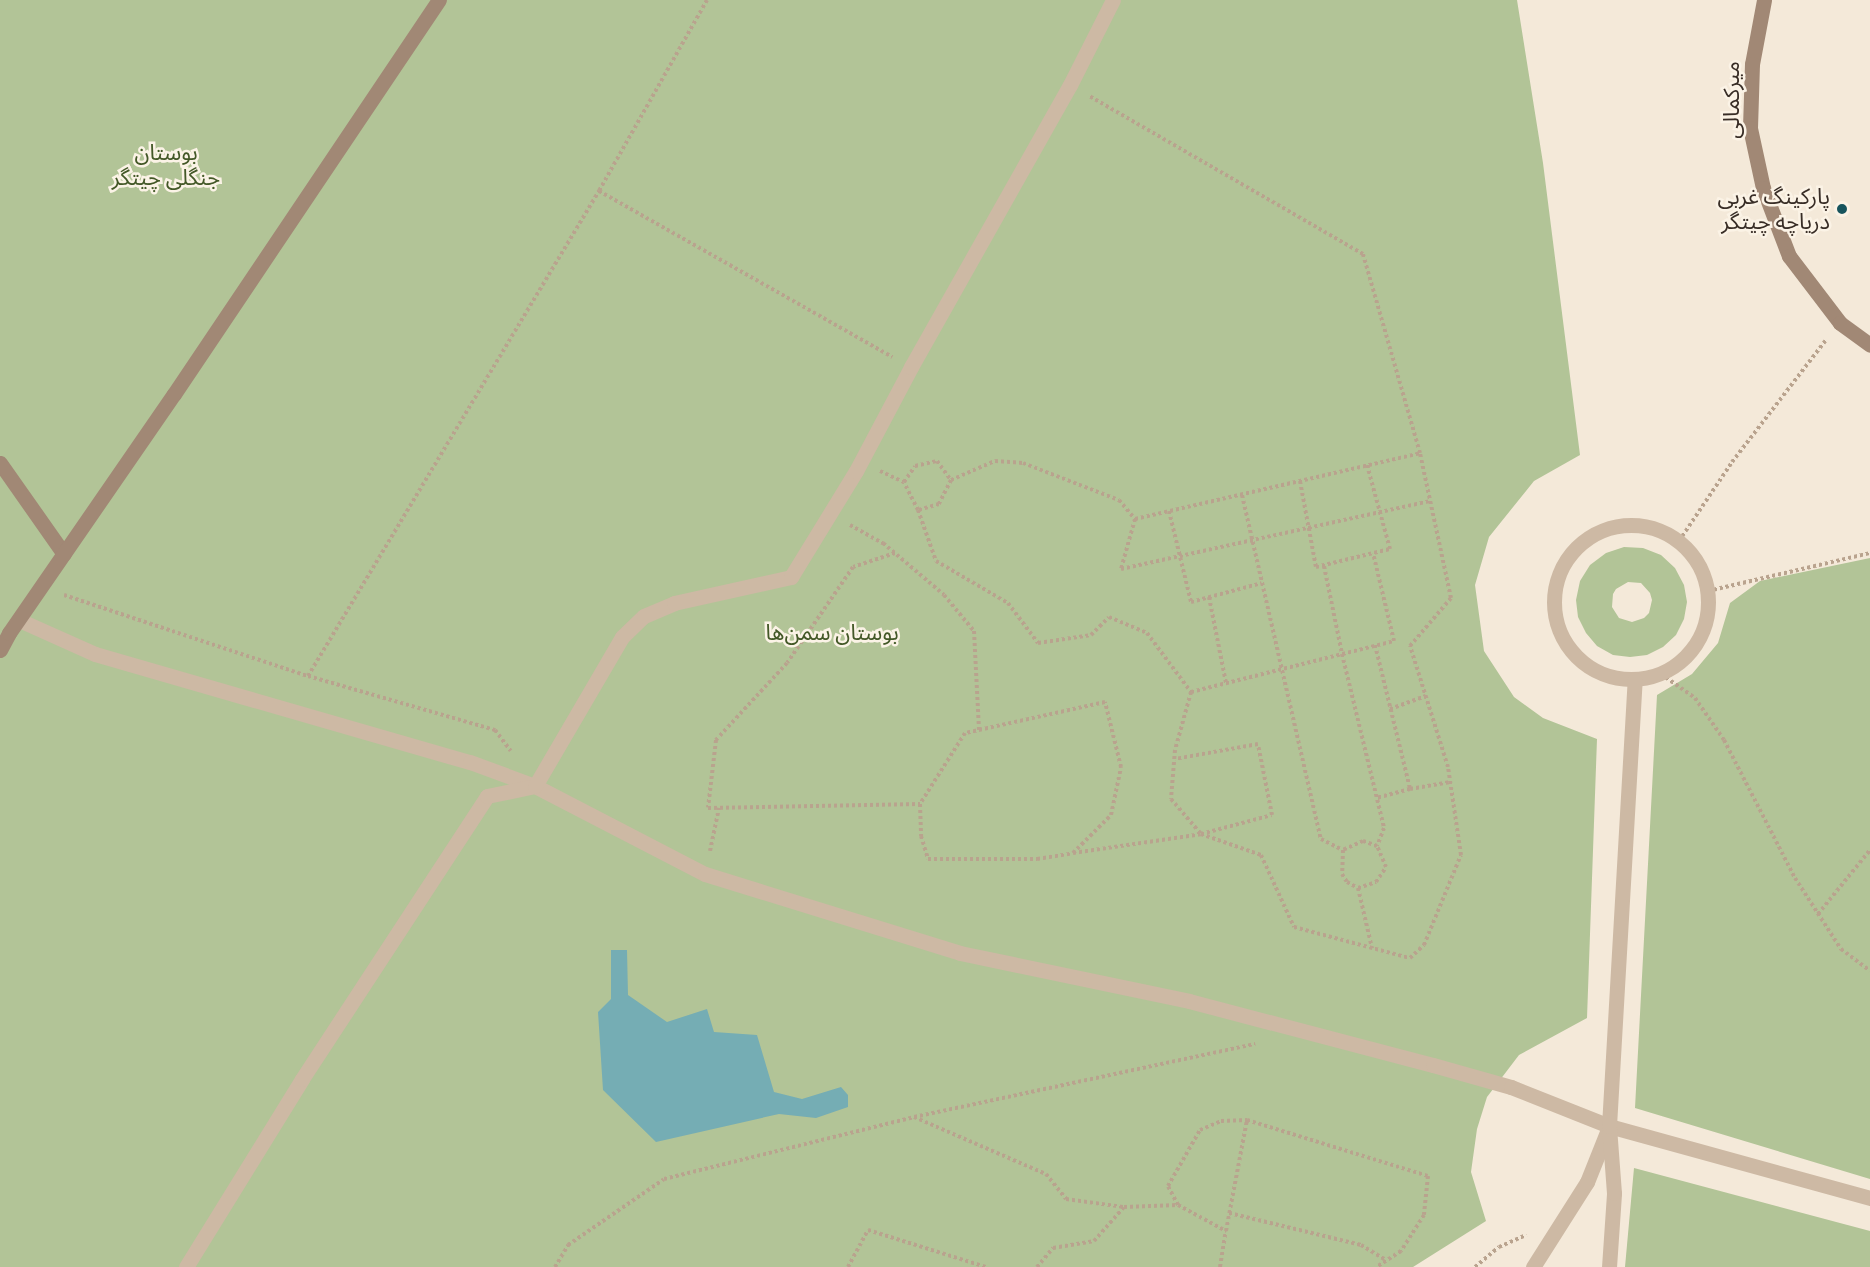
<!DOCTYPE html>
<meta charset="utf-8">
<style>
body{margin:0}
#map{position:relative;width:1870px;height:1267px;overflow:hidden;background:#f4e9d9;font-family:Signika,"Noto Sans Arabic",sans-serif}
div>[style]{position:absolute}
.green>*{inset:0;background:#b2c497}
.water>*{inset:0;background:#75adb4}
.path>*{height:4px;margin-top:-2px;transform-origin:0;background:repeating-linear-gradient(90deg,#b9a38e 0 3px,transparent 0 6px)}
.lane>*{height:15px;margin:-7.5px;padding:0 7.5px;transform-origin:7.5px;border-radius:7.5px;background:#cdb9a4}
.street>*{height:15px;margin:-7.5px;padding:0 7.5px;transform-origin:7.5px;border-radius:7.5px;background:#cdb9a4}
.street>.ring{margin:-7.5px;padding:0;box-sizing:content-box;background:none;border:15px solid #cdb9a4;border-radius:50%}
.secondary>*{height:15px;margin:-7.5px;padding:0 7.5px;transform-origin:7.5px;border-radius:7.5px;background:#a18875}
.dots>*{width:16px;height:16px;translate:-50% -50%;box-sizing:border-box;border:3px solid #fbf3e6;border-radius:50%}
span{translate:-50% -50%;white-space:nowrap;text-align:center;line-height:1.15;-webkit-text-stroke:5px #fbf3e6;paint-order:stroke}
.street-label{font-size:22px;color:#382d26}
.park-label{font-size:22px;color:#435827}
.poi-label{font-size:22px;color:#382d26}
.right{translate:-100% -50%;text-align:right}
</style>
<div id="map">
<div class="green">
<i style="clip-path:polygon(0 0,1517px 0,1543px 163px,1580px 455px,1534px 481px,1489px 537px,1475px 585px,1484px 651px,1514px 697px,1543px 718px,1597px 739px,1587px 1018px,1519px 1055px,1487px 1097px,1477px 1129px,1471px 1172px,1486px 1221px,1413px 1267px,0 1267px)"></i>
<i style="clip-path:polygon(evenodd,1624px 547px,1643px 548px,1661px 555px,1675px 568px,1684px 585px,1687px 602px,1684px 619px,1676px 635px,1663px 647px,1647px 655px,1630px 657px,1613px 655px,1597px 646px,1586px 633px,1578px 617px,1576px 600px,1580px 581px,1590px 565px,1606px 553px,1624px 547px,1628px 582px,1641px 583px,1650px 593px,1652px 600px,1649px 613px,1644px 618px,1632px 622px,1619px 618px,1612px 607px,1613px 594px,1616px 589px,1628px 582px)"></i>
<i style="clip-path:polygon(1870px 558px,1870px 1179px,1635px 1108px,1657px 695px,1692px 674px,1718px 643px,1730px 603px,1760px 581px)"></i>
<i style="clip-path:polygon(1634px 1168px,1870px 1231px,1870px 1267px,1625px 1267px)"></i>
</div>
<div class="water">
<i style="clip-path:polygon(611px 950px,627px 950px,628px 995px,667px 1022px,707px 1009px,714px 1032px,757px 1035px,774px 1092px,802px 1099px,841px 1087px,848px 1095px,848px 1107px,816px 1118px,779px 1114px,656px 1142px,603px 1090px,598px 1012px,611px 999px)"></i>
</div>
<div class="path">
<i style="left:707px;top:0;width:219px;rotate:119.5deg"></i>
<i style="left:599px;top:191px;width:337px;rotate:29.5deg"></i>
<i style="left:880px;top:471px;width:26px;rotate:25deg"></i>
<i style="left:951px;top:480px;width:48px;rotate:-23.4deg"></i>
<i style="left:995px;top:461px;width:28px;rotate:4deg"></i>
<i style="left:1023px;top:463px;width:103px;rotate:21.1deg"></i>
<i style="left:1119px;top:500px;width:25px;rotate:50deg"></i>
<i style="left:1135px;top:519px;width:293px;rotate:-13deg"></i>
<i style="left:1300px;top:481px;width:87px;rotate:79.5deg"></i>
<i style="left:1316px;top:567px;width:76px;rotate:-13.7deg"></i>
<i style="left:1390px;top:549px;width:87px;rotate:-105.3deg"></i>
<i style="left:1242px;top:495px;width:353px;rotate:77.1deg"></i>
<i style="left:1321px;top:839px;width:25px;rotate:27deg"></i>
<i style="left:1343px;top:850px;width:24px;rotate:92deg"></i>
<i style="left:1342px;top:874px;width:9px;rotate:58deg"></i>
<i style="left:1347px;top:882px;width:13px;rotate:29deg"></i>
<i style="left:1358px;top:888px;width:19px;rotate:-18deg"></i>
<i style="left:1376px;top:882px;width:18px;rotate:-56deg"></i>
<i style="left:1386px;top:867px;width:23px;rotate:-113deg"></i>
<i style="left:1377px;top:846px;width:15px;rotate:-160deg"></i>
<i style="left:1363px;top:841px;width:22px;rotate:156deg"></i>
<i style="left:918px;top:510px;width:31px;rotate:-117deg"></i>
<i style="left:904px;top:482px;width:19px;rotate:-55deg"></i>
<i style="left:915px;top:466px;width:23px;rotate:-13deg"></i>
<i style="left:937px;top:461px;width:24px;rotate:54deg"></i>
<i style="left:951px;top:480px;width:27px;rotate:117deg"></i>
<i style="left:939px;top:504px;width:22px;rotate:164deg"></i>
<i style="left:918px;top:510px;width:54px;rotate:70.6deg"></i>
<i style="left:936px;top:561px;width:83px;rotate:30.3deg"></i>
<i style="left:1008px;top:603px;width:50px;rotate:53.1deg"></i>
<i style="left:1038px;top:643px;width:54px;rotate:-8.6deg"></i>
<i style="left:1091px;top:635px;width:25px;rotate:-45deg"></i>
<i style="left:1109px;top:617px;width:41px;rotate:22.8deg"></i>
<i style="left:1147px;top:633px;width:74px;rotate:53.3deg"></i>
<i style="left:1191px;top:692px;width:60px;rotate:105.4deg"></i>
<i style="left:1175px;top:750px;width:49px;rotate:94.7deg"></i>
<i style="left:1171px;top:799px;width:46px;rotate:49.4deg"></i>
<i style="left:1201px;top:834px;width:64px;rotate:19.3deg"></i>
<i style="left:1261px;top:855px;width:79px;rotate:65.4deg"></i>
<i style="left:1294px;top:927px;width:120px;rotate:15deg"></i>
<i style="left:1410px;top:958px;width:19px;rotate:-43deg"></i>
<i style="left:1424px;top:945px;width:97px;rotate:-67.7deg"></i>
<i style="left:1461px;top:855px;width:89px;rotate:-98.4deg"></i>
<i style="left:1448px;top:767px;width:127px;rotate:-107.4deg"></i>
<i style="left:1410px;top:646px;width:63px;rotate:-49.5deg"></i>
<i style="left:1451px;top:598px;width:148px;rotate:-102.1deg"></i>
<i style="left:1420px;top:453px;width:207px;rotate:-106deg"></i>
<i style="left:1363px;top:254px;width:316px;rotate:-150deg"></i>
<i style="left:1169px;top:511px;width:94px;rotate:76.4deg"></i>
<i style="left:1191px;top:602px;width:73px;rotate:-15deg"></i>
<i style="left:1135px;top:519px;width:52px;rotate:105.6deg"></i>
<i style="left:1121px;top:569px;width:316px;rotate:-12.4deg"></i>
<i style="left:850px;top:525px;width:38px;rotate:29deg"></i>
<i style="left:883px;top:543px;width:80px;rotate:40.4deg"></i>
<i style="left:944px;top:595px;width:47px;rotate:50.2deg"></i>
<i style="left:974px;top:631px;width:99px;rotate:87.1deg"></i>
<i style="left:1679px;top:541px;width:95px;rotate:-56.1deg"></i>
<i style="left:1732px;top:462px;width:154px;rotate:-52.4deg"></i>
<i style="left:895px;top:553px;width:44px;rotate:161.6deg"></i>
<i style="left:853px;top:567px;width:116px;rotate:124.5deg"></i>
<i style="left:787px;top:663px;width:105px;rotate:132.7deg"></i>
<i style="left:716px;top:740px;width:68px;rotate:96.7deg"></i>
<i style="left:708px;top:808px;width:212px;rotate:-1.1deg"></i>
<i style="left:1324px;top:566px;width:90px;rotate:78.4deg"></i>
<i style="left:1342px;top:654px;width:179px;rotate:76.4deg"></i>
<i style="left:1384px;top:828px;width:19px;rotate:111deg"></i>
<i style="left:1708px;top:591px;width:166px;rotate:-13.2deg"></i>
<i style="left:64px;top:595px;width:257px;rotate:18.4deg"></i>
<i style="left:308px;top:676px;width:195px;rotate:16.1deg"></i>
<i style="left:495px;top:730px;width:26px;rotate:53deg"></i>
<i style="left:1209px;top:597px;width:88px;rotate:78.8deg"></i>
<i style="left:1375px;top:645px;width:148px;rotate:76.3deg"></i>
<i style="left:1410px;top:789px;width:34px;rotate:165deg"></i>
<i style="left:1661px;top:674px;width:42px;rotate:35.2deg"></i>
<i style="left:1695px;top:698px;width:51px;rotate:55.4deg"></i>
<i style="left:1724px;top:740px;width:155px;rotate:62.8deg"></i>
<i style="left:1795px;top:878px;width:85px;rotate:57.1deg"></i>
<i style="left:1841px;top:949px;width:36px;rotate:37deg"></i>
<i style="left:308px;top:676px;width:566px;rotate:-59.04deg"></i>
<i style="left:1191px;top:692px;width:209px;rotate:-14.1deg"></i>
<i style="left:1394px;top:641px;width:90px;rotate:-103.4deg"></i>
<i style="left:1390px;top:709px;width:38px;rotate:-20deg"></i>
<i style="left:1410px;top:789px;width:41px;rotate:-9.9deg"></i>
<i style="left:710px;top:851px;width:44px;rotate:-78.2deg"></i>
<i style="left:1073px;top:853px;width:54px;rotate:-45deg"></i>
<i style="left:1111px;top:815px;width:49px;rotate:-78.2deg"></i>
<i style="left:1121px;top:767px;width:67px;rotate:-103.8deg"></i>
<i style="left:1105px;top:702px;width:143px;rotate:167.5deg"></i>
<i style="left:965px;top:733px;width:84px;rotate:122.4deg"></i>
<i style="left:920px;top:804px;width:32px;rotate:88deg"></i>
<i style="left:921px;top:836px;width:24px;rotate:73deg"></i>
<i style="left:928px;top:859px;width:109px"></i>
<i style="left:1037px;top:859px;width:36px;rotate:-9deg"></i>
<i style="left:1073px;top:853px;width:129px;rotate:-8.4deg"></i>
<i style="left:1201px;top:834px;width:73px;rotate:-15deg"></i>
<i style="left:1272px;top:815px;width:72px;rotate:-101.2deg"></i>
<i style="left:1258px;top:744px;width:84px;rotate:169.8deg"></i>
<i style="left:1358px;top:888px;width:62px;rotate:76.9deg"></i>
<i style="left:1818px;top:914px;width:82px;rotate:-50.9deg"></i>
<i style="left:914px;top:1117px;width:144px;rotate:23.4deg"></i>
<i style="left:1046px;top:1174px;width:32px;rotate:51deg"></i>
<i style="left:1066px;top:1199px;width:59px;rotate:7.9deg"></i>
<i style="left:1124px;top:1207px;width:54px;rotate:-2.1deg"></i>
<i style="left:1178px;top:1205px;width:55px;rotate:28.4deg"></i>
<i style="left:1226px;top:1231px;width:113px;rotate:-79.3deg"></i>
<i style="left:1247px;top:1120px;width:189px;rotate:17.2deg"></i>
<i style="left:1428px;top:1176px;width:39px;rotate:96deg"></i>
<i style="left:1424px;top:1215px;width:43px;rotate:122.6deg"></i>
<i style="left:1401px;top:1251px;width:30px;rotate:147deg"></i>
<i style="left:1178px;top:1205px;width:21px;rotate:-118deg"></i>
<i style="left:1168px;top:1186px;width:64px;rotate:-60.3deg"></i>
<i style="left:1200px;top:1130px;width:23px;rotate:-23deg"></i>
<i style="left:1221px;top:1121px;width:26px;rotate:-2deg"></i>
<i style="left:1229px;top:1213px;width:136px;rotate:13.6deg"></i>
<i style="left:1361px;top:1245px;width:29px;rotate:31deg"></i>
<i style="left:555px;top:1267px;width:26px;rotate:-59deg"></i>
<i style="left:568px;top:1245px;width:116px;rotate:-34.5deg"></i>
<i style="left:664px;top:1179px;width:258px;rotate:-13.9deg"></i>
<i style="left:914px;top:1117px;width:349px;rotate:-12.1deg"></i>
<i style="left:848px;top:1267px;width:42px;rotate:-61.6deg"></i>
<i style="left:868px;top:1230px;width:124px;rotate:17.4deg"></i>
<i style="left:1037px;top:1267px;width:25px;rotate:-50deg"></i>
<i style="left:1053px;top:1248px;width:42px;rotate:-9.7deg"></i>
<i style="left:1094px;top:1241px;width:45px;rotate:-48.6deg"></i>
<i style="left:1220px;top:1267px;width:36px;rotate:-81deg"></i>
<i style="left:1475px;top:1267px;width:31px;rotate:-40deg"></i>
<i style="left:1499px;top:1247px;width:30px;rotate:-24deg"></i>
</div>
<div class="lane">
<i style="left:19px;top:620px;width:83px;rotate:24.1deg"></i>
<i style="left:95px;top:654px;width:390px;rotate:16.1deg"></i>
<i style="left:470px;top:762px;width:69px;rotate:20.3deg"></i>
<i style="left:535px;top:786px;width:191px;rotate:27.4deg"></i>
<i style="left:705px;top:874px;width:267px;rotate:17.2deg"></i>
<i style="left:960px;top:953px;width:234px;rotate:11.8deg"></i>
<i style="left:1189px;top:1001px;width:252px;rotate:14.7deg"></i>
<i style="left:1433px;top:1065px;width:81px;rotate:15.8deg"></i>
<i style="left:1511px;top:1087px;width:105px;rotate:21.7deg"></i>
<i style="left:186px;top:1267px;width:221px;rotate:-58.3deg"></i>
<i style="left:302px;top:1079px;width:338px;rotate:-56.8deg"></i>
<i style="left:487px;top:796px;width:49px;rotate:-11.8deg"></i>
<i style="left:535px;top:786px;width:173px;rotate:-59.7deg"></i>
<i style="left:622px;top:637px;width:30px;rotate:-44deg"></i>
<i style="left:644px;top:616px;width:33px;rotate:-23deg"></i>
<i style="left:674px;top:603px;width:120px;rotate:-12.5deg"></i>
<i style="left:791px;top:577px;width:124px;rotate:-58.5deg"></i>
<i style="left:856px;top:471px;width:118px;rotate:-62.1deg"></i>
<i style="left:911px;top:367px;width:324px;rotate:-60.6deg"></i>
<i style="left:1070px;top:85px;width:95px;rotate:-63.2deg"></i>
</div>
<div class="street">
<i class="ring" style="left:1554px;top:525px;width:139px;height:139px"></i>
<i style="left:1609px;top:1126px;width:271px;rotate:15.4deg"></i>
<i style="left:1533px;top:1267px;width:101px;rotate:-57.6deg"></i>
<i style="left:1587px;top:1182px;width:54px;rotate:-68.2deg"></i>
<i style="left:1609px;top:1267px;width:74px;rotate:-86.1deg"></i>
<i style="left:1614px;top:1193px;width:67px;rotate:-94.3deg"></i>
<i style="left:1609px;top:1126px;width:447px;rotate:-86.7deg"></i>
</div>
<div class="secondary">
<i style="left:1764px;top:0;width:65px;rotate:100.6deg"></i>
<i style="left:1752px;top:64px;width:64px;rotate:91.8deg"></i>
<i style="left:1750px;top:128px;width:61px;rotate:77.8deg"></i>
<i style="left:1763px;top:188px;width:73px;rotate:69.1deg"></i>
<i style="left:1789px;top:256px;width:84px;rotate:52.7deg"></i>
<i style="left:1840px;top:323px;width:37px;rotate:36deg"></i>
<i style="left:0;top:463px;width:111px;rotate:54.9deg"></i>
<i style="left:0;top:650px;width:19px;rotate:-62deg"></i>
<i style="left:9px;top:633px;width:290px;rotate:-55.4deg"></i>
<i style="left:174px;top:394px;width:475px;rotate:-56.1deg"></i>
</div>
<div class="dots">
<i style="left:1842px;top:209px;background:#17545d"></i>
</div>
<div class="street-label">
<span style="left:1732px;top:100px;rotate:-90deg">میرکمالی</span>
</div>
<div class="park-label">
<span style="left:166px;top:165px">بوستان<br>جنگلی چیتگر</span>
<span style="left:832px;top:633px">بوستان سمن‌ها</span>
</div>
<div class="poi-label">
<span class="right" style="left:1830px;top:209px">پارکینگ غربی<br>دریاچه چیتگر</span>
</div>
</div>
